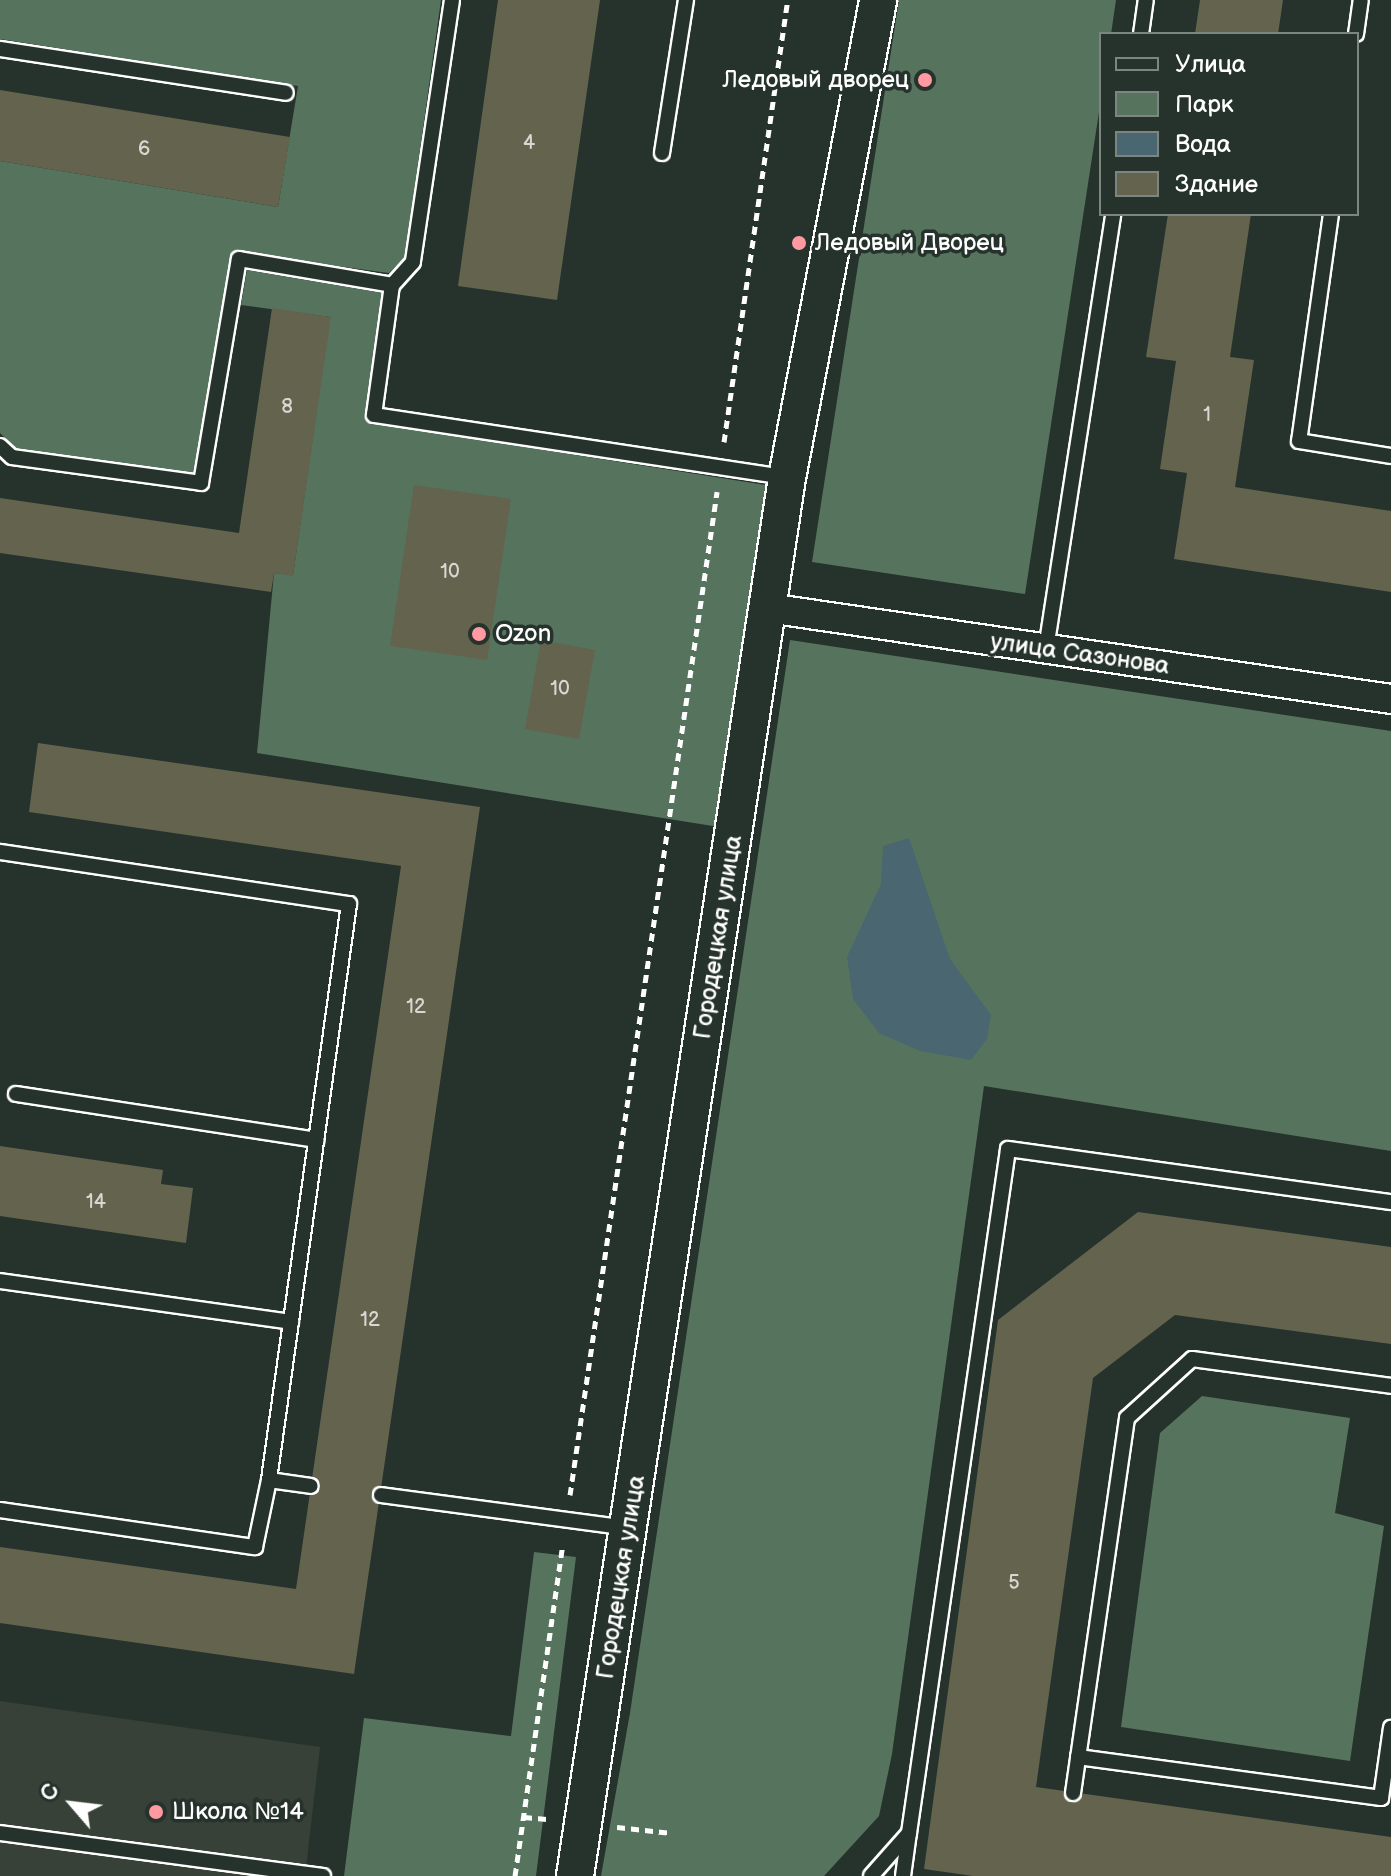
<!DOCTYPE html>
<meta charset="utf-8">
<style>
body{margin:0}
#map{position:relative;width:1391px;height:1876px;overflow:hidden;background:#26332d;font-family:"Balsamiq Sans",sans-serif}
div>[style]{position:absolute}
.built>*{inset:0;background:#384137}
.green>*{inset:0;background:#56745d}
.water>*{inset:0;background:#4a6670}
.building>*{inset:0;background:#63634e}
.path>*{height:5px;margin-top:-2.5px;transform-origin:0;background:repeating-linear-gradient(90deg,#fff 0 8px,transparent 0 14px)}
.roads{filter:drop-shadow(2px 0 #fff) drop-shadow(-2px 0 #fff) drop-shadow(0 2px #fff) drop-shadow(0 -2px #fff)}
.service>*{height:14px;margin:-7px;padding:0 7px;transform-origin:7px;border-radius:7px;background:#26332d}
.minor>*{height:28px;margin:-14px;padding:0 14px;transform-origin:14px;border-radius:14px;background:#26332d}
.tertiary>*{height:36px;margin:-18px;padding:0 18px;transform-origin:18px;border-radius:18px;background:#26332d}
.dots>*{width:22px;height:22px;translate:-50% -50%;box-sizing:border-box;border:4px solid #26332d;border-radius:50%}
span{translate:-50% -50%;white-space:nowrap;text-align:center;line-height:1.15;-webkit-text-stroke:7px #26332d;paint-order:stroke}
.number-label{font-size:20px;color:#d8d8d3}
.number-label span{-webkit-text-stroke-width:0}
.poi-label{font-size:24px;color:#fff}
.right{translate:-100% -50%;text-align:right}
.left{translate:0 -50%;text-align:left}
.street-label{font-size:24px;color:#fff}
.legend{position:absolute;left:1099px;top:32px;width:260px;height:184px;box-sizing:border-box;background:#26332d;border:2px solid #7d8581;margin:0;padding:10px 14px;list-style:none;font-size:24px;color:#fff}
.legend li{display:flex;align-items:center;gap:16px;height:40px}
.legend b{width:40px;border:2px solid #7d8581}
.north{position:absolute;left:32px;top:1764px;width:80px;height:80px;-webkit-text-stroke:6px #26332d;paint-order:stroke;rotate:298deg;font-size:22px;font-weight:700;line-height:32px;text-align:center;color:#fff}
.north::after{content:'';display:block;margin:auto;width:28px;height:36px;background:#fff;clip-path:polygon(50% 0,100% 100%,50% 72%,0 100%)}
</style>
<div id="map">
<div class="built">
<i style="clip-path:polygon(0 1701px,320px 1747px,305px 1876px,0 1876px)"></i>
</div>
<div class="green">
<i style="clip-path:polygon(0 0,441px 0,405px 257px,389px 273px,232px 252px,195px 474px,16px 449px,0 433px,0 161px,278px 207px,298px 86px,0 39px)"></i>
<i style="clip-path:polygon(899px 0,1116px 0,1111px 34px,1101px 34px,1101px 99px,1025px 594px,812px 562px)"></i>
<i style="clip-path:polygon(247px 270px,383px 293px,367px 422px,772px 486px,719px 827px,257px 753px,274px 573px,293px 575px,330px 317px,241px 305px)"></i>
<i style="clip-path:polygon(790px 640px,1391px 731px,1391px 1151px,984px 1086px,892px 1754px,879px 1816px,824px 1876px,601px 1876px,630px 1713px)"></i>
<i style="clip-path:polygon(1202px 1396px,1350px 1418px,1335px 1513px,1384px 1526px,1350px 1761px,1121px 1727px,1160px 1433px)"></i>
<i style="clip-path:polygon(534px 1552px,576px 1557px,536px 1876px,344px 1876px,364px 1718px,511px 1736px)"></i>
</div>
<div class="water">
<i style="clip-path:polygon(909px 838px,950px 959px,991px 1015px,987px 1039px,971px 1060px,920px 1051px,879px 1033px,853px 999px,847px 957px,881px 884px,883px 846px)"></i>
</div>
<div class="building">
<i style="clip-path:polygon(498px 0,600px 0,557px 300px,458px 286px)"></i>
<i style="clip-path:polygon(1200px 0,1283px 0,1278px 34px,1195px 34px)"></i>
<i style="clip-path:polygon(0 90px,290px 137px,278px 207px,0 161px)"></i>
<i style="clip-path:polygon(1168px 214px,1251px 214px,1230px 357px,1254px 360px,1235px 487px,1391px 511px,1391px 592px,1174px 559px,1187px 473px,1160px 469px,1176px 361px,1146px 357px)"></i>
<i style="clip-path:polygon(272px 308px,331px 317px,293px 576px,274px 573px,271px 592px,0 553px,0 498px,239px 533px)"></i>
<i style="clip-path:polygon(414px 485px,511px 499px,487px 660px,390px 646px)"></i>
<i style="clip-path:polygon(541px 640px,595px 650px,579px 739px,525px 729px)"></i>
<i style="clip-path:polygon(38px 743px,480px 807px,354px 1674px,0 1623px,0 1547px,296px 1589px,401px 866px,29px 812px)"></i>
<i style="clip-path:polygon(0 1146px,163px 1170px,161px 1184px,193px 1188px,186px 1243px,0 1216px)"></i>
<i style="clip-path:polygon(1138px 1212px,1391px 1247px,1391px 1344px,1175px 1315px,1093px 1378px,1036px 1787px,1391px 1837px,1391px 1876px,973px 1876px,924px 1869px,998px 1320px)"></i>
</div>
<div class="path">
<i style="left:724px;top:442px;width:447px;rotate:-81.8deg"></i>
<i style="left:570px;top:1495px;width:1014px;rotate:-81.66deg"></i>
<i style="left:524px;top:1817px;width:23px;rotate:5deg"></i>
<i style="left:617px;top:1827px;width:55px;rotate:6.2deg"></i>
<i style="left:515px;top:1876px;width:335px;rotate:-81.8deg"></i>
</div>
<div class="roads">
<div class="service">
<i style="left:452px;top:0;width:265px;rotate:98.5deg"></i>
<i style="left:413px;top:262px;width:31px;rotate:132deg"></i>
<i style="left:392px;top:285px;width:131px;rotate:97.9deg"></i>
<i style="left:374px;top:415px;width:417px;rotate:8.6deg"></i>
<i style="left:1141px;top:34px;width:34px;rotate:-82deg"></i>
<i style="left:1356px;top:34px;width:34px;rotate:-82deg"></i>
<i style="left:0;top:49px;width:289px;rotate:8.7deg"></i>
<i style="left:662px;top:153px;width:155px;rotate:-81.1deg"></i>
<i style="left:1331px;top:214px;width:229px;rotate:98deg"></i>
<i style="left:1299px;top:441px;width:93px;rotate:9.3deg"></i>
<i style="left:0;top:446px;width:16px;rotate:43deg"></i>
<i style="left:12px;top:457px;width:191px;rotate:7.8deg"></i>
<i style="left:201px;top:483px;width:227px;rotate:-80.4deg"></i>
<i style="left:239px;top:259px;width:155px;rotate:9.6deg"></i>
<i style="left:1046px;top:649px;width:440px;rotate:-81.2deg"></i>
<i style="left:0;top:852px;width:353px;rotate:8.5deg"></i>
<i style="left:349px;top:904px;width:582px;rotate:97.91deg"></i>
<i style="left:16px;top:1094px;width:304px;rotate:8.7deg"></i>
<i style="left:0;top:1281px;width:294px;rotate:8deg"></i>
<i style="left:381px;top:1495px;width:249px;rotate:7.6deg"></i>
<i style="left:0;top:1510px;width:258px;rotate:8.3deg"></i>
<i style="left:255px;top:1547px;width:68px;rotate:-78.2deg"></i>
<i style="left:269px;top:1480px;width:42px;rotate:8.1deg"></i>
<i style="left:1078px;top:1757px;width:306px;rotate:7.7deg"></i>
<i style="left:1381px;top:1798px;width:71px;rotate:-81.9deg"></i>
<i style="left:1073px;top:1793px;width:379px;rotate:-81.8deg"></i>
<i style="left:1127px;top:1418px;width:88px;rotate:-42.2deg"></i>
<i style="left:1192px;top:1359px;width:201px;rotate:7.7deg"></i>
<i style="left:0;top:1833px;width:326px;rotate:7.6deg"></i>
<i style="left:871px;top:1876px;width:57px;rotate:-48.5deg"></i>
<i style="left:909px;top:1833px;width:691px;rotate:-81.76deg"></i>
<i style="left:1008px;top:1149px;width:387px;rotate:7.9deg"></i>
<i style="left:903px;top:1876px;width:43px;rotate:-82.1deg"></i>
</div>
<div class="minor">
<i style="left:768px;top:608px;width:630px;rotate:8.31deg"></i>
</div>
<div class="tertiary">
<i style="left:575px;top:1876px;width:1414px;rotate:-81.38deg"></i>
<i style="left:787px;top:478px;width:487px;rotate:-79.2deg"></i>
</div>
</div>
<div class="dots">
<i style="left:925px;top:80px;background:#ff9aa2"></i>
<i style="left:799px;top:243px;background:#ff9aa2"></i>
<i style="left:479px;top:634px;background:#ff9aa2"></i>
<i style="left:156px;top:1812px;background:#ff9aa2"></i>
</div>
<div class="number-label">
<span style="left:529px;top:143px">4</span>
<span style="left:144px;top:149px">6</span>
<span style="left:287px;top:407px">8</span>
<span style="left:1207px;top:415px">1</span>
<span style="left:450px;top:572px">10</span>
<span style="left:560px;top:689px">10</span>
<span style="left:416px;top:1007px">12</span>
<span style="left:96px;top:1202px">14</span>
<span style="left:370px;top:1320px">12</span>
<span style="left:1014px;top:1583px">5</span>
</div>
<div class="poi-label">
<span class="right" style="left:909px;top:80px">Ледовый дворец</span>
<span class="left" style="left:815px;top:243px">Ледовый Дворец</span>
<span class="left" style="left:495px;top:634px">Ozon</span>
<span class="left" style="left:172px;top:1812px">Школа №14</span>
</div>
<div class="street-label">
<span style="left:1080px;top:654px;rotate:8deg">улица Сазонова</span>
<span style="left:718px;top:937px;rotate:-81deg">Городецкая улица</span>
<span style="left:621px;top:1577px;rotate:-81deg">Городецкая улица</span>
</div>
<ul class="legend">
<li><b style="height:10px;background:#26332d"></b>Улица</li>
<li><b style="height:22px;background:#56745d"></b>Парк</li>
<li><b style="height:22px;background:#4a6670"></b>Вода</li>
<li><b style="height:22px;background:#63634e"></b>Здание</li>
</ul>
<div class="north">С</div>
</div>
